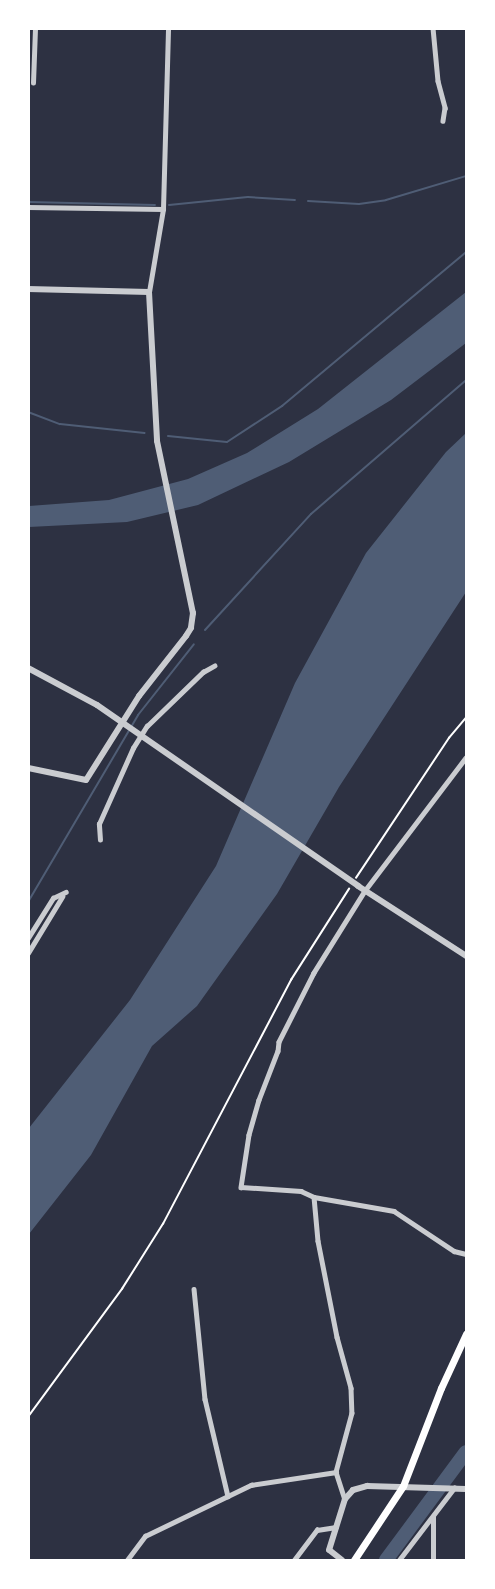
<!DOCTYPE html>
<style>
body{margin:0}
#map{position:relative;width:495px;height:1589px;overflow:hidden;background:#2d3142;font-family:"Sofia Sans Condensed",sans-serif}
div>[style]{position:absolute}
.water>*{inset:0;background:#4f5d75}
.stream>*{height:2px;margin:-1px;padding:0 1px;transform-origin:1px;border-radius:1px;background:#4f5d75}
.river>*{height:14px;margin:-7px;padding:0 7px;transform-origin:7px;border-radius:7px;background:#4f5d75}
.path>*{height:1.5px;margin:-0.75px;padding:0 0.75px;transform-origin:0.75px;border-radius:0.75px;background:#fff}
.minor>*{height:4.5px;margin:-2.25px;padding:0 2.25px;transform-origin:2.25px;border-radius:2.25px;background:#caccd0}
.tertiary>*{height:6px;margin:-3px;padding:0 3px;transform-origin:3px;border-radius:3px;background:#caccd0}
.secondary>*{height:7px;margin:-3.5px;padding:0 3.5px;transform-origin:3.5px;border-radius:3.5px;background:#fff}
span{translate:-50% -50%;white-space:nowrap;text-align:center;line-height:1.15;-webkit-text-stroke:4.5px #fff;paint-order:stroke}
.frame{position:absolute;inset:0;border:30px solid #fff;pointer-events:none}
</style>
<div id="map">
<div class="water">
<i style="clip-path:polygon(466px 292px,466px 343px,391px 400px,289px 462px,198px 505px,127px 522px,29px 527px,29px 506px,109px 500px,188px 479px,247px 453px,318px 409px)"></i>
<i style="clip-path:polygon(466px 433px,466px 592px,339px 787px,277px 894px,197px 1006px,152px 1046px,91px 1155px,29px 1234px,29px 1128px,130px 1000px,216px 866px,295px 683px,366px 553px,446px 452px)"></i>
</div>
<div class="stream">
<i style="left:308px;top:201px;width:51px;rotate:3.4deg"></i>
<i style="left:359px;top:204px;width:27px;rotate:-8deg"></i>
<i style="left:386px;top:200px;width:84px;rotate:-16.7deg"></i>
<i style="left:29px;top:202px;width:126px;rotate:1.4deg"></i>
<i style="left:169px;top:205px;width:79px;rotate:-5.8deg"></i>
<i style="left:248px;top:197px;width:47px;rotate:3.7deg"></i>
<i style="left:28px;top:412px;width:34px;rotate:21deg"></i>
<i style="left:60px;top:424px;width:85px;rotate:6deg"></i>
<i style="left:168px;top:436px;width:59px;rotate:5.8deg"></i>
<i style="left:227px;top:442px;width:66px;rotate:-33.2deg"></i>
<i style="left:282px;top:406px;width:240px;rotate:-39.9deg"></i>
<i style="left:205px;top:630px;width:157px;rotate:-47.6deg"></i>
<i style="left:311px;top:514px;width:205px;rotate:-40.8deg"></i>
<i style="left:28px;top:902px;width:217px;rotate:-59.5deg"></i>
<i style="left:138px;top:715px;width:90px;rotate:-51.7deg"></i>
</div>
<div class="river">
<i style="left:386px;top:1560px;width:134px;rotate:-53.5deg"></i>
</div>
<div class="path">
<i style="left:356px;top:878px;width:168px;rotate:-56.4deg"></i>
<i style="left:449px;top:738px;width:26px;rotate:-50deg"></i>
<i style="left:28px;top:1417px;width:159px;rotate:-53.7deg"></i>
<i style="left:122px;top:1289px;width:77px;rotate:-57.8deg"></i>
<i style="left:163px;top:1224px;width:276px;rotate:-62.3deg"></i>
<i style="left:291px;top:980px;width:108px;rotate:-57.5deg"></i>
</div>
<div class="minor">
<i style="left:433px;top:28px;width:53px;rotate:84.6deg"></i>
<i style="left:438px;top:81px;width:28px;rotate:75deg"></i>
<i style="left:445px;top:108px;width:13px;rotate:99deg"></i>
<i style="left:33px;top:83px;width:55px;rotate:-87.9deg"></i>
<i style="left:28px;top:207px;width:135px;rotate:0.8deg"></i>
<i style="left:149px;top:292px;width:84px;rotate:-80.4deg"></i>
<i style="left:163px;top:209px;width:181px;rotate:-88.4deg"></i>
<i style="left:466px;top:758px;width:167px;rotate:127.2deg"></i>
<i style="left:365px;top:891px;width:97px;rotate:121.9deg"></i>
<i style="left:314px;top:973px;width:77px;rotate:116.9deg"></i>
<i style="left:279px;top:1042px;width:9px;rotate:96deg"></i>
<i style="left:278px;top:1051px;width:53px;rotate:111.2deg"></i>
<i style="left:259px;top:1100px;width:36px;rotate:106deg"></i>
<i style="left:249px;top:1135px;width:53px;rotate:98.7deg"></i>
<i style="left:241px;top:1187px;width:60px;rotate:3.8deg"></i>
<i style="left:301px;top:1191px;width:14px;rotate:25deg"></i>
<i style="left:314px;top:1197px;width:81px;rotate:9.9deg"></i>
<i style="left:394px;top:1211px;width:72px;rotate:33.7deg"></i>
<i style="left:454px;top:1251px;width:12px;rotate:14deg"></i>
<i style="left:100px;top:840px;width:16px;rotate:-94deg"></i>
<i style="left:99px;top:824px;width:83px;rotate:-65.9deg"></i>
<i style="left:133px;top:748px;width:26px;rotate:-58deg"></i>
<i style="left:147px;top:726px;width:78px;rotate:-44deg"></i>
<i style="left:203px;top:672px;width:13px;rotate:-29deg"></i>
<i style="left:28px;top:938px;width:47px;rotate:-58deg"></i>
<i style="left:53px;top:898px;width:14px;rotate:-25deg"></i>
<i style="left:28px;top:953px;width:66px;rotate:-58.7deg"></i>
<i style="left:314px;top:1197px;width:44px;rotate:84.8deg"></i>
<i style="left:318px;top:1241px;width:98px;rotate:78.8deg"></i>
<i style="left:337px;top:1337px;width:53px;rotate:74.6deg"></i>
<i style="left:351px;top:1388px;width:25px;rotate:88deg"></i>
<i style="left:352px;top:1413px;width:61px;rotate:105.2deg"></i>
<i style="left:336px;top:1472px;width:28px;rotate:72deg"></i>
<i style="left:194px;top:1289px;width:111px;rotate:84.3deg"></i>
<i style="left:205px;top:1399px;width:100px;rotate:76.7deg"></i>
<i style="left:127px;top:1560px;width:30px;rotate:-53deg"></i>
<i style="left:145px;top:1536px;width:118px;rotate:-25.7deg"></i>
<i style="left:251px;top:1485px;width:86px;rotate:-8.7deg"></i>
<i style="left:294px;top:1560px;width:38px;rotate:-53deg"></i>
<i style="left:317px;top:1530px;width:19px;rotate:-9deg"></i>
<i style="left:399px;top:1560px;width:91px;rotate:-52.6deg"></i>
<i style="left:433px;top:1560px;width:43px;rotate:-90deg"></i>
</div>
<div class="tertiary">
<i style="left:28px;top:289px;width:121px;rotate:1.4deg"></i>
<i style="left:149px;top:292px;width:149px;rotate:86.9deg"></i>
<i style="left:157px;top:441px;width:176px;rotate:78.2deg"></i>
<i style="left:193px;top:613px;width:15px;rotate:98deg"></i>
<i style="left:191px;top:628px;width:9px;rotate:122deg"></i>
<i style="left:186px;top:636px;width:76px;rotate:128.1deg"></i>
<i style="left:139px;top:696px;width:99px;rotate:122.2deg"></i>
<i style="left:86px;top:780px;width:59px;rotate:-168.3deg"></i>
<i style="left:28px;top:668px;width:78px;rotate:28.2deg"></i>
<i style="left:97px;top:705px;width:318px;rotate:34.7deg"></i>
<i style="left:358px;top:886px;width:129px;rotate:32.9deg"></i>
<i style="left:342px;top:1560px;width:16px;rotate:-142deg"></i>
<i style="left:329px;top:1550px;width:53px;rotate:-72.6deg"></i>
<i style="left:345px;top:1499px;width:12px;rotate:-48deg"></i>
<i style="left:353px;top:1490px;width:15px;rotate:-16deg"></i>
<i style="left:367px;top:1486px;width:99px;rotate:1.7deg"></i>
</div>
<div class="secondary">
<i style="left:354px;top:1560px;width:89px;rotate:-56.5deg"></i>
<i style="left:403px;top:1486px;width:105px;rotate:-68.8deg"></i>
<i style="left:441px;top:1388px;width:60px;rotate:-65.2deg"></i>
</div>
<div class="frame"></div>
</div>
